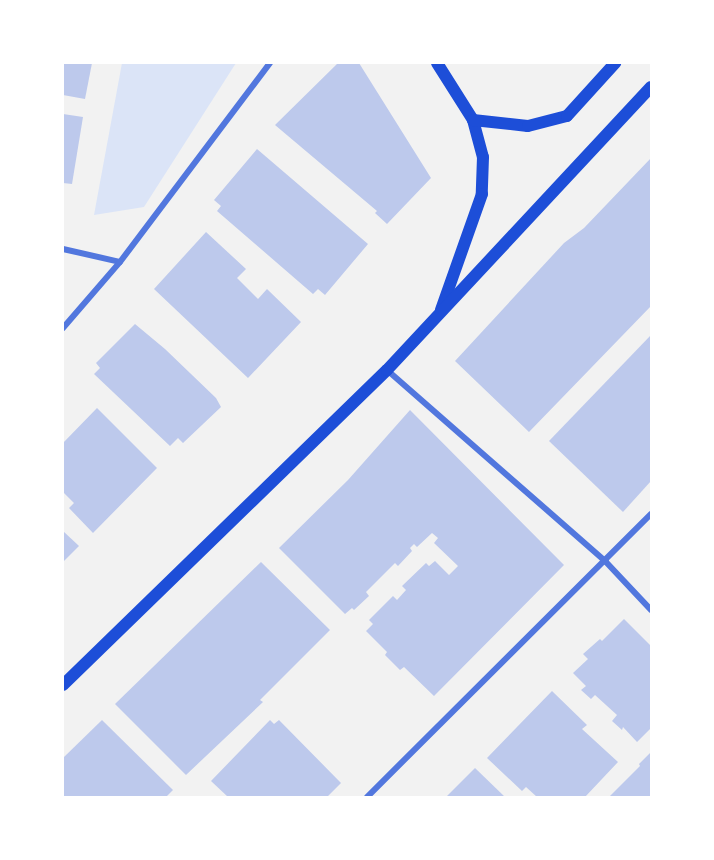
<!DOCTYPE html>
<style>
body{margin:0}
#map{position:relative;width:714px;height:860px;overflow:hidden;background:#f2f2f2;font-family:Quicksand,sans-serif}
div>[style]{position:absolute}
.green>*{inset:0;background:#dbe4f7}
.building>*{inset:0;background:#bdc9ec}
.minor>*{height:6px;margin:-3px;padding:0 3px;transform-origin:3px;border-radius:3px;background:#5277de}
.secondary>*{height:12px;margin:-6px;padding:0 6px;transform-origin:6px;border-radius:6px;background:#1d4ed8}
span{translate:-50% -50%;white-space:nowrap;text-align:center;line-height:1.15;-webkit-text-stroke:4.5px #fff;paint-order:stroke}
.frame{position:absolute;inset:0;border:64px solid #fff;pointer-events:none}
</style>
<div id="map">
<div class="green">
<i style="clip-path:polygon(122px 63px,236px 63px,144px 207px,94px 215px)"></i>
</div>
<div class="building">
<i style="clip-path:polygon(63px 63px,92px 63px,85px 99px,63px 95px)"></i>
<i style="clip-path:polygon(338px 63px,359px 63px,431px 178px,387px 224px,375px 213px,377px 211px,275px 125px)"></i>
<i style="clip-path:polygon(63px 114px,83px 117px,72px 184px,63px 183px)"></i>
<i style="clip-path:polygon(257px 149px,368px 244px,325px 295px,318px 289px,313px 294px,217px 211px,221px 206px,214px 200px)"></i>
<i style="clip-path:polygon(651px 158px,651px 306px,529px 432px,455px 361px,564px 243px,584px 228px)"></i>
<i style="clip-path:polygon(206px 232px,246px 269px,237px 278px,258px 299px,267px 289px,301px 322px,248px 378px,154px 289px)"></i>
<i style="clip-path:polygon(135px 324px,165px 349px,216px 398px,221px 407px,183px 443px,178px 438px,170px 446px,94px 374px,100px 368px,96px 363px)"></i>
<i style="clip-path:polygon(651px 335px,651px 481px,623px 512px,549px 441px)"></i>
<i style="clip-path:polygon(97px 408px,157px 468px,93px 533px,69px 508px,74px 503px,64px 493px,63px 494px,63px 443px)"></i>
<i style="clip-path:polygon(410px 410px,564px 565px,434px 696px,404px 667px,400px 670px,385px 655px,387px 652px,366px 631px,373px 624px,369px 620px,393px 596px,397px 600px,406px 590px,402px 586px,426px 563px,429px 566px,435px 561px,449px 575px,458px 566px,434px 543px,438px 538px,432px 533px,417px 547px,414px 544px,410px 548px,412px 551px,398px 566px,395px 563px,366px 592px,369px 596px,354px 610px,352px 608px,345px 614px,279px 548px,348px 480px)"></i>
<i style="clip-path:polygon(63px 531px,79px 546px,63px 562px)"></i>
<i style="clip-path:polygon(261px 562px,330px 630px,260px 700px,263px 702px,186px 775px,115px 704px)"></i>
<i style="clip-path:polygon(624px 619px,651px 646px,651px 728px,637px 742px,623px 727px,622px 730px,612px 721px,617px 715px,595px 695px,591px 699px,581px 690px,586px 686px,573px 673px,588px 659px,583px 654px,600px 639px,602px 641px)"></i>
<i style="clip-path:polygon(552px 691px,587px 725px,582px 729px,618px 762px,585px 797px,537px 797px,526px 787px,522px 791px,487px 758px)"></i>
<i style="clip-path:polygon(102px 720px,173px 790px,166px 797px,63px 797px,63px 758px)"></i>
<i style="clip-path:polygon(270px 720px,274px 724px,279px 720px,341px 783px,327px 797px,228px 797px,211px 781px)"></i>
<i style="clip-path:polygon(651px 752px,651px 797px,609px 797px,640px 766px,639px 764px)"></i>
<i style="clip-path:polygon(475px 768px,505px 797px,446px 797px)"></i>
</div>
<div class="minor">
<i style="left:63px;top:249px;width:58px;rotate:12.8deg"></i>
<i style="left:63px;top:328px;width:87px;rotate:-49.2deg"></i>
<i style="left:120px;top:262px;width:249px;rotate:-53deg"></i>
<i style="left:387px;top:370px;width:291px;rotate:41.2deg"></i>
<i style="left:606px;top:562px;width:66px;rotate:46.8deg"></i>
<i style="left:367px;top:797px;width:401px;rotate:-44.9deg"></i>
</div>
<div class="secondary">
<i style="left:437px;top:63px;width:67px;rotate:57.7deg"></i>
<i style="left:473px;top:120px;width:38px;rotate:75deg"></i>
<i style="left:483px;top:157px;width:37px;rotate:92deg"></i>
<i style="left:482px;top:194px;width:123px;rotate:109.5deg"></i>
<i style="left:473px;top:120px;width:55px;rotate:6.2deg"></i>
<i style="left:528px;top:126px;width:40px;rotate:-14.4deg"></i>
<i style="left:567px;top:116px;width:72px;rotate:-47.8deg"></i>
<i style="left:63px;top:685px;width:452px;rotate:-44.2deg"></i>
<i style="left:387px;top:370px;width:387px;rotate:-47deg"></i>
</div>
<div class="frame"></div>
</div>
